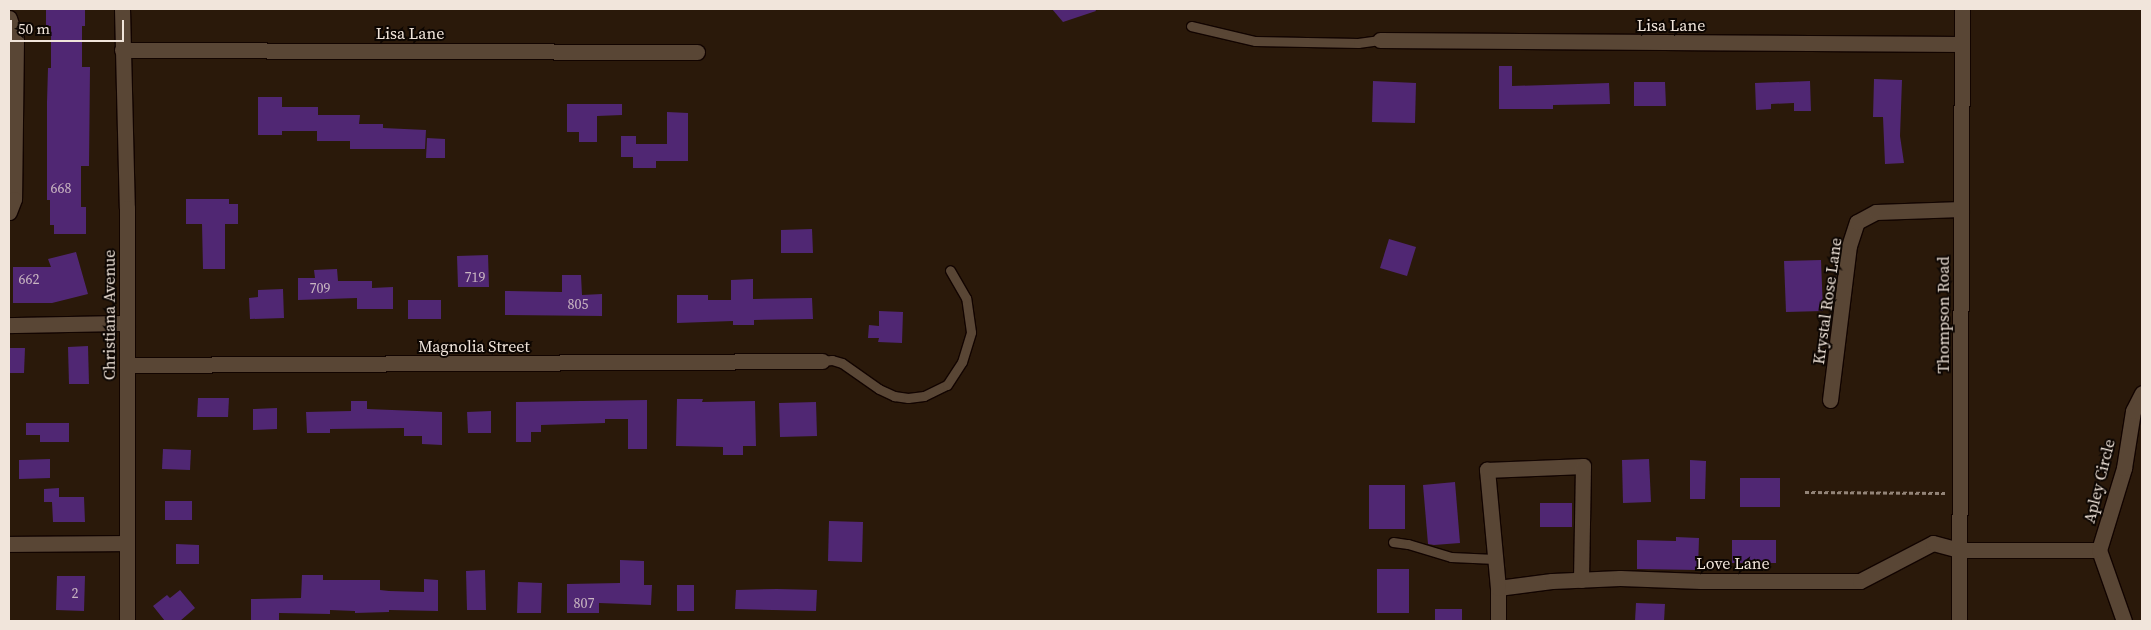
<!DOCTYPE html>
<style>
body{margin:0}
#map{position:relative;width:2151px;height:630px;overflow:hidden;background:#2a190a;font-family:"Source Serif 4",serif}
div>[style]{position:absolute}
.building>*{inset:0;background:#502773}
.path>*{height:2.5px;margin-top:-1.25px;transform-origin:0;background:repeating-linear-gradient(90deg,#938478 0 4px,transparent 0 6.5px)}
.roads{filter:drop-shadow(1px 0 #120400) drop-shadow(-1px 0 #120400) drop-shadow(0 1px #120400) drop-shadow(0 -1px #120400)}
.service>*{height:9px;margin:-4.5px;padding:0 4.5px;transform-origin:4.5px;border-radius:4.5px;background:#594635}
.minor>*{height:15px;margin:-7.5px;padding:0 7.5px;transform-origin:7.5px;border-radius:7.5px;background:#594635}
.tertiary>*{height:15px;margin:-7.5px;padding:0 7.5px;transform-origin:7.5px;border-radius:7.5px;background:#594635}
span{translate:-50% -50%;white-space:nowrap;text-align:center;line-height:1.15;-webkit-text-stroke:4px #0d0602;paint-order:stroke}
.number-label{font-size:14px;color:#c9b6c1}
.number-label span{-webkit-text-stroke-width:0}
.street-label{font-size:16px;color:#f1e5db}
.frame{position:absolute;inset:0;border:10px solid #f1e5db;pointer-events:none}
.scale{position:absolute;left:10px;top:20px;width:114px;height:22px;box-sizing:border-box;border:2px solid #f1e5db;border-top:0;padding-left:6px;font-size:15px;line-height:18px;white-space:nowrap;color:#f1e5db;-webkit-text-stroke:4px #0d0602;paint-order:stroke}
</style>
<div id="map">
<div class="building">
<i style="clip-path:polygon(46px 9px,85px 9px,85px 26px,82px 26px,82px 67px,90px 67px,89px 166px,81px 166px,81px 207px,86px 207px,86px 234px,54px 234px,54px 225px,50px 225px,50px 200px,47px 200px,47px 102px,48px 68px,51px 68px,51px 26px,46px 26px)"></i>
<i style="clip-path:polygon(1052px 9px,1095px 9px,1096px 11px,1063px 22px)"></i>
<i style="clip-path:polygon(1499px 66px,1512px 66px,1512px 86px,1609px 83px,1610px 104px,1553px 105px,1553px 109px,1499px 109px)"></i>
<i style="clip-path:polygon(1874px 79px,1902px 80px,1900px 136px,1904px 163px,1885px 164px,1883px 117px,1873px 117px)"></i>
<i style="clip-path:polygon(1373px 81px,1416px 83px,1415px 123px,1372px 122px)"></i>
<i style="clip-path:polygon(1810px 81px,1811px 111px,1794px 111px,1794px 103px,1771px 104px,1771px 109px,1756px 110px,1755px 83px)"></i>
<i style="clip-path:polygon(1634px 82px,1665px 82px,1666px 106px,1634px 106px)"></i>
<i style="clip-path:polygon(258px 97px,282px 97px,282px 107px,318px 107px,318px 115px,360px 115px,359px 124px,383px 124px,383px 128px,426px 130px,425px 149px,350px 149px,350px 141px,317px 141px,317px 131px,282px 131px,282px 135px,258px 135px)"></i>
<i style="clip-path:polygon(567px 104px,622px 104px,622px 115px,597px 116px,597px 142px,579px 142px,579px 132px,567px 132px)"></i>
<i style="clip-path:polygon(667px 112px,688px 113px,688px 161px,656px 161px,656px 168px,633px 168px,633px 157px,621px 157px,621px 136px,636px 136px,636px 144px,667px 144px)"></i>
<i style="clip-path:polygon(427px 138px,445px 139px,445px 158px,426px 158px)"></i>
<i style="clip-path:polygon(186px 199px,229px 199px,229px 204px,238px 204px,238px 224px,225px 224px,225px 269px,203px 269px,202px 224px,186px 224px)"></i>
<i style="clip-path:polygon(812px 229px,813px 253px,781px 253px,781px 230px)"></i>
<i style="clip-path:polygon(1389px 239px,1416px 247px,1407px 276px,1380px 268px)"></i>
<i style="clip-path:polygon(76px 252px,88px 294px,52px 303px,13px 303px,13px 267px,51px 267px,48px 259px)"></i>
<i style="clip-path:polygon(488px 255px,489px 287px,458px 287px,457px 256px)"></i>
<i style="clip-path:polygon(1821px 260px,1823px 311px,1786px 312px,1784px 261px)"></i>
<i style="clip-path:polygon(337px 269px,338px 281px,372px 281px,372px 288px,393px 287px,393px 309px,357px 309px,357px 298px,298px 300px,298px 278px,315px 278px,314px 270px)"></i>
<i style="clip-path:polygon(562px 275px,581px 275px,582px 295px,602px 294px,602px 316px,505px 315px,505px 291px,562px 292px)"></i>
<i style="clip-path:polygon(753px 279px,753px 299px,812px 298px,813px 319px,754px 320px,754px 325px,733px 325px,733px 321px,677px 323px,677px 295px,708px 295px,708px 300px,731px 300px,731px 280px)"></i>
<i style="clip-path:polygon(283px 289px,284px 318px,250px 319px,249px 298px,258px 297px,258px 290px)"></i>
<i style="clip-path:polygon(408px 300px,441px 300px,441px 319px,408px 319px)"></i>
<i style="clip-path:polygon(879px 311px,903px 312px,902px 343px,878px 342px,879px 338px,868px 338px,869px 325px,879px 326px)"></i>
<i style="clip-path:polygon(88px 346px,89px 384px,69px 384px,68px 347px)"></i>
<i style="clip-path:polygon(9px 348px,25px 348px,24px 373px,9px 373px)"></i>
<i style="clip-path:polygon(198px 398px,229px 398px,228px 417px,197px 417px)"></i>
<i style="clip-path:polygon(677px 399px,703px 399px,702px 402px,755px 401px,756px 446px,743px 446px,743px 455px,723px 455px,723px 447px,676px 446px)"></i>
<i style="clip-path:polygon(647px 400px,647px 449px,628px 449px,628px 419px,605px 419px,605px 423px,541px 425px,541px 432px,531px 432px,531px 442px,516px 442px,516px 402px)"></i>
<i style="clip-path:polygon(351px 401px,367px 401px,367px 409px,442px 412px,442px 445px,422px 444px,422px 436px,404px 436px,404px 428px,330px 429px,330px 433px,307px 433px,306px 412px,351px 411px)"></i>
<i style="clip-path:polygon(816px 402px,817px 436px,780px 437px,779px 403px)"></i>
<i style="clip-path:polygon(277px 408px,277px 429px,253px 430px,253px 409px)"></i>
<i style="clip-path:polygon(491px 411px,491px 433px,468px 433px,467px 412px)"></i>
<i style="clip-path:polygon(26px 423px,69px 423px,69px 442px,40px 442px,40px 435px,26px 435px)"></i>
<i style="clip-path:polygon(163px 449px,191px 450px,190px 470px,162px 469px)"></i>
<i style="clip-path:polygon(50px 459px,50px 478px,19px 479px,19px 460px)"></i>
<i style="clip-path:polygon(1649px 459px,1651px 502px,1623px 503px,1622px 460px)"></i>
<i style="clip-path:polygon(1690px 460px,1706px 461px,1705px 499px,1690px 499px)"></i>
<i style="clip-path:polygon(1740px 478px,1780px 478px,1780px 507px,1740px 507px)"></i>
<i style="clip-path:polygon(1455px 482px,1460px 543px,1434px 545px,1428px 544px,1423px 485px)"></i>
<i style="clip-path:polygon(1369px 485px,1405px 485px,1405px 529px,1369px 529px)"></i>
<i style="clip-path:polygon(59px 488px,59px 497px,84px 497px,85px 522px,53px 522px,52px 502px,44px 502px,44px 489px)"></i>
<i style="clip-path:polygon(165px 501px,192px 501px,192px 520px,165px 520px)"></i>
<i style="clip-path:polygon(1540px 503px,1572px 503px,1572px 527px,1540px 527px)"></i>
<i style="clip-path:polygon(829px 521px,863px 522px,862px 562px,828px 561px)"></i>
<i style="clip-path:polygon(1676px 537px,1699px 538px,1698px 570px,1637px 569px,1637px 540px,1676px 541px)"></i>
<i style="clip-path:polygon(1732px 540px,1776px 540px,1776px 563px,1732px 563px)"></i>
<i style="clip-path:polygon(176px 544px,199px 545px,199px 564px,176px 564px)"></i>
<i style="clip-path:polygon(620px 560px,644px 561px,644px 585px,652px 585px,651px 605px,599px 603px,599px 613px,567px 613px,567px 584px,620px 583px)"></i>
<i style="clip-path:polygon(1377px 569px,1409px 569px,1409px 613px,1377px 613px)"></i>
<i style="clip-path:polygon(485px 570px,486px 610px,467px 610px,466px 571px)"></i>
<i style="clip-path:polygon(302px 575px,323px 575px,323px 580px,380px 580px,380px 590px,389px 591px,424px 592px,424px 579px,438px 580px,438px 611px,389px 610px,389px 612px,355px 613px,355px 611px,330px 610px,330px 614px,279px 613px,279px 621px,251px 621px,251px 599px,301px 598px)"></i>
<i style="clip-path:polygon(57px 576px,85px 576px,84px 611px,56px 610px)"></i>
<i style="clip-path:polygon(518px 582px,542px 583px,541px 613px,517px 613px)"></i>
<i style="clip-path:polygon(677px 585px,694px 585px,694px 611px,677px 611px)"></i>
<i style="clip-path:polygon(777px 589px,817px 590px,816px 611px,735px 609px,736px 590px)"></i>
<i style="clip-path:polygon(180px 590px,195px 608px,180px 621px,165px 621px,153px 606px,167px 595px,170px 598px)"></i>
<i style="clip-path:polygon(1636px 603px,1665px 604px,1664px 621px,1635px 621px)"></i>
<i style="clip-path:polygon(1435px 609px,1462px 609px,1462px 621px,1435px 621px)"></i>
</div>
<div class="path">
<i style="left:1805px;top:492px;width:140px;rotate:0.4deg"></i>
</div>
<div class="roads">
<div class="service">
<i style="left:1191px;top:26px;width:66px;rotate:13.2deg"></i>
<i style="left:1255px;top:41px;width:103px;rotate:1.1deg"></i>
<i style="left:1358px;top:43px;width:22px;rotate:-8deg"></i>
<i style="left:822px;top:361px;width:10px;rotate:-6deg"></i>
<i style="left:832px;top:360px;width:10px;rotate:17deg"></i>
<i style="left:842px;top:363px;width:45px;rotate:35.1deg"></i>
<i style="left:879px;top:389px;width:17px;rotate:25deg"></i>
<i style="left:894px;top:396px;width:14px;rotate:8deg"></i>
<i style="left:908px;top:398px;width:16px;rotate:-7deg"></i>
<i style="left:924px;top:396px;width:25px;rotate:-26deg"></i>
<i style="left:947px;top:385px;width:27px;rotate:-57deg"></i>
<i style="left:962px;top:362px;width:31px;rotate:-73deg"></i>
<i style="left:971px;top:332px;width:34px;rotate:-98deg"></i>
<i style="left:966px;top:298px;width:32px;rotate:-120deg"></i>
<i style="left:1393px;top:542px;width:15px;rotate:8deg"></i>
<i style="left:1408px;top:544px;width:45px;rotate:16.8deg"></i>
<i style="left:1451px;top:557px;width:44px;rotate:2.6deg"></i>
</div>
<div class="minor">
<i style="left:9px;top:18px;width:22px;rotate:72deg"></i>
<i style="left:16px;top:39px;width:160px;rotate:90.7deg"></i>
<i style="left:14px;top:199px;width:14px;rotate:111deg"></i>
<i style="left:1380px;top:40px;width:582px;rotate:0.39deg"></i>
<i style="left:122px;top:50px;width:575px;rotate:0.2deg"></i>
<i style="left:9px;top:325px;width:118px;rotate:-1deg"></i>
<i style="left:127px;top:365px;width:695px;rotate:-0.33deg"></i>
<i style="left:1830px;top:400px;width:155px;rotate:-83deg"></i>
<i style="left:1849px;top:246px;width:25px;rotate:-72deg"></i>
<i style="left:1857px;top:222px;width:21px;rotate:-28deg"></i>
<i style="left:1876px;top:212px;width:85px;rotate:-2deg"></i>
<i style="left:9px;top:544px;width:117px;rotate:-0.5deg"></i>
<i style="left:1498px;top:588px;width:54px;rotate:-7.4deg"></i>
<i style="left:1552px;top:581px;width:68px;rotate:-2.5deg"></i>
<i style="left:1620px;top:578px;width:81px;rotate:2.1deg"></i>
<i style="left:1701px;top:581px;width:159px"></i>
<i style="left:1860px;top:581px;width:82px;rotate:-27.5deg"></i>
<i style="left:1933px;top:543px;width:27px;rotate:15deg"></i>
<i style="left:1959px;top:550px;width:140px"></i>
<i style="left:1498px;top:621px;width:33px;rotate:-90deg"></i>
<i style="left:1498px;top:588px;width:119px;rotate:-95.3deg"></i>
<i style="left:1487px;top:470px;width:96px;rotate:-2.4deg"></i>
<i style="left:1583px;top:466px;width:114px;rotate:91deg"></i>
<i style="left:2124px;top:621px;width:75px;rotate:-109.4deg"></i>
<i style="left:2099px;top:550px;width:86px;rotate:-73deg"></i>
<i style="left:2124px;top:468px;width:58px;rotate:-81deg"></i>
<i style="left:2133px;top:411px;width:20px;rotate:-63deg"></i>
</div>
<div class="tertiary">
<i style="left:122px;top:9px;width:199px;rotate:88.6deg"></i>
<i style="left:127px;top:208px;width:413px;rotate:90deg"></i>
<i style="left:1959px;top:621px;width:612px;rotate:-89.72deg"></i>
</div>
</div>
<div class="number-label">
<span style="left:61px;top:188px">668</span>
<span style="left:475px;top:277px">719</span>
<span style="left:29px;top:279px">662</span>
<span style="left:320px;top:288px">709</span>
<span style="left:578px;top:304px">805</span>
<span style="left:75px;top:593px">2</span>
<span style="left:584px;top:603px">807</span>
</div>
<div class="street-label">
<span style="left:1671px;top:25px">Lisa Lane</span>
<span style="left:410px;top:33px">Lisa Lane</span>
<span style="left:1827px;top:301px;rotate:-82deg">Krystal Rose Lane</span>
<span style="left:109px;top:315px;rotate:-90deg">Christiana Avenue</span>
<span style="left:1943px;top:315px;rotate:-90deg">Thompson Road</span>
<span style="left:474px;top:346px">Magnolia Street</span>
<span style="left:2099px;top:481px;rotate:-76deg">Apley Circle</span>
<span style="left:1733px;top:563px">Love Lane</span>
</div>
<div class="frame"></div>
<div class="scale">50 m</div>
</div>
